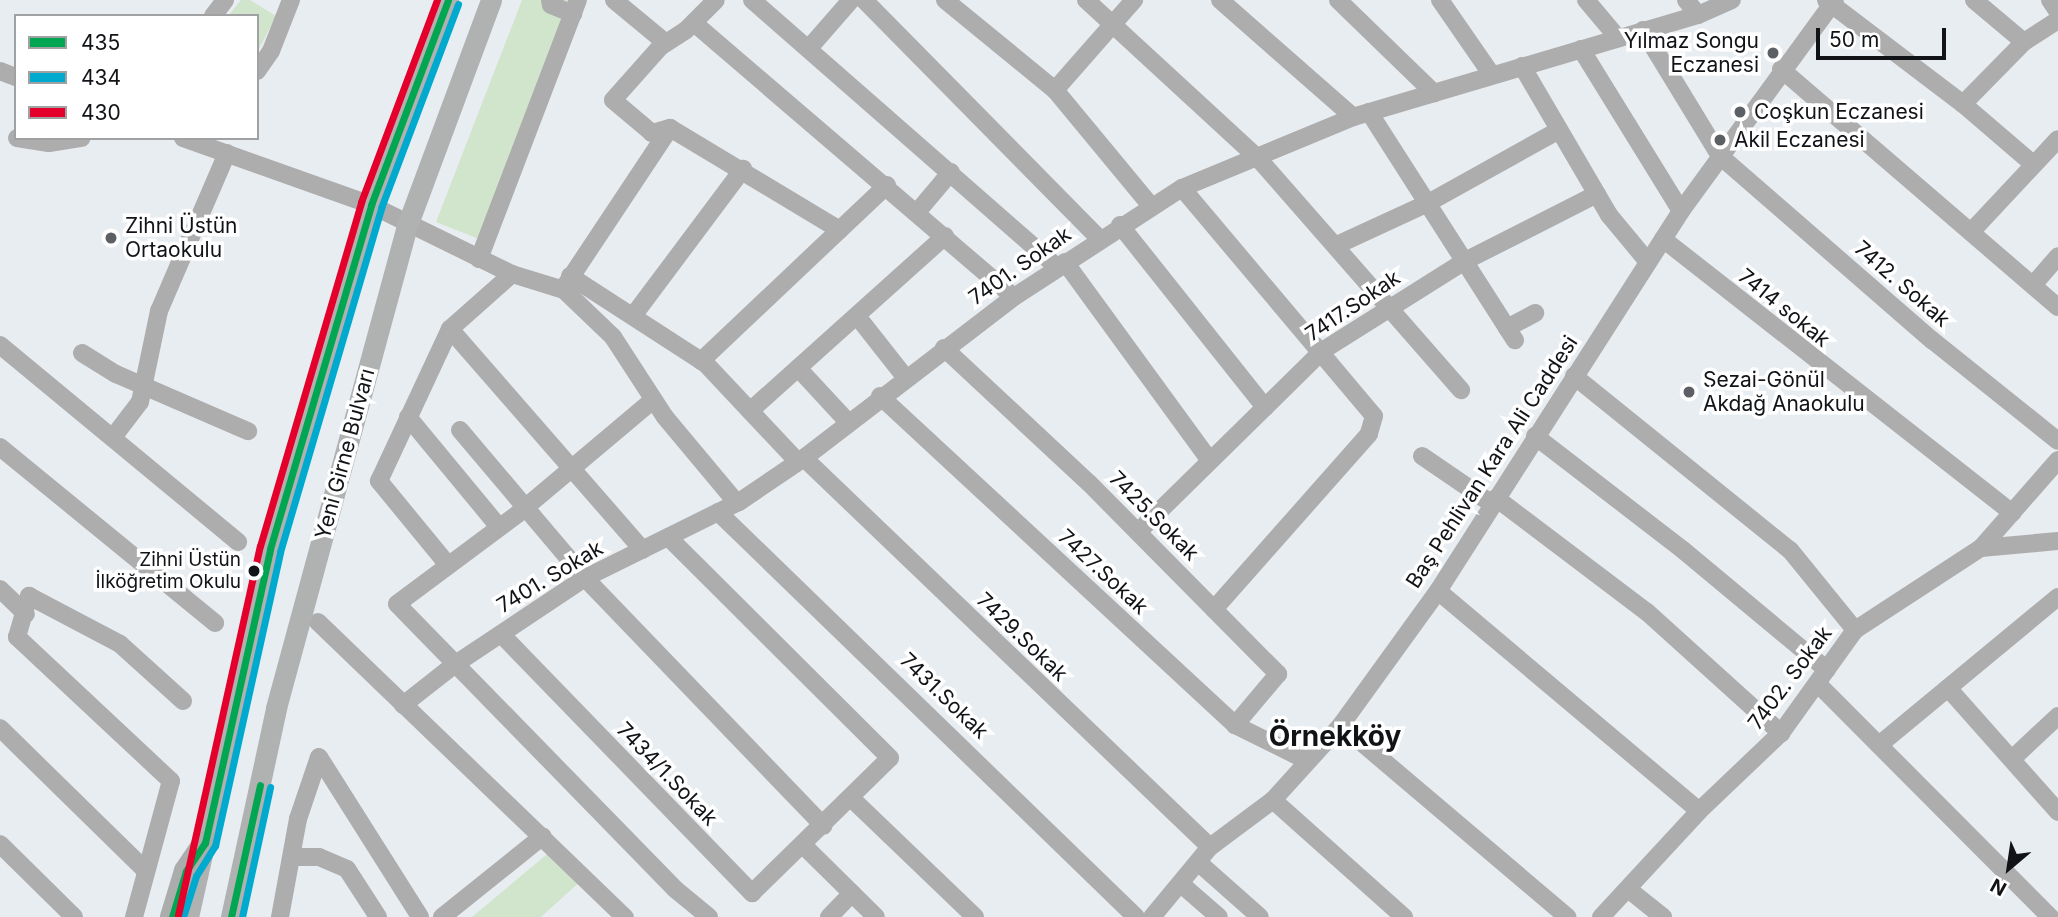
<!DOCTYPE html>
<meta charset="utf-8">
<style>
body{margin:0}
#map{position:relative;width:2058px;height:917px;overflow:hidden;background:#e8edf2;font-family:Inter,sans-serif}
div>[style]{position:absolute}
.green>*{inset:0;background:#d1e4cc}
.minor>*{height:18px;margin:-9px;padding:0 9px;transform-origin:9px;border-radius:9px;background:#aeadad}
.major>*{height:21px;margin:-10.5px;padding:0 10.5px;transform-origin:10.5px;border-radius:10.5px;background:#b0b1b1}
.highway>*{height:24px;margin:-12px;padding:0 12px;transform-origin:12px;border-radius:12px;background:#abacac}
.bus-1>*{height:7px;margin:-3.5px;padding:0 3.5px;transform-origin:3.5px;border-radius:3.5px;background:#00a651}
.bus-2>*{height:7px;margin:-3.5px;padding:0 3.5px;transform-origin:3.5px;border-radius:3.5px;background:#00a9ce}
.bus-3>*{height:7px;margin:-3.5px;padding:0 3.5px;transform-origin:3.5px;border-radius:3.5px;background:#e4002b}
.dots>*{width:19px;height:19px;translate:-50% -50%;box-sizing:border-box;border:4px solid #fff;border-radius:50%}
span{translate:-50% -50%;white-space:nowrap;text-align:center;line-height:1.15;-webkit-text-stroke:7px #fff;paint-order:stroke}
.bus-label{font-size:19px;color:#111316}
.right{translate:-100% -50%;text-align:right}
.poi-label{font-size:21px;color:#111316}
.left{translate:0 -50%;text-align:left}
.street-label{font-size:21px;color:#111316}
.district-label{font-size:28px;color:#111316;font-weight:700}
.legend{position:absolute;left:14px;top:14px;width:245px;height:126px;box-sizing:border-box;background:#fff;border:2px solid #a0a1a2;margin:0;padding:9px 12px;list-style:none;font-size:21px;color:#111316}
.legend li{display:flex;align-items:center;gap:14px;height:35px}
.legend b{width:35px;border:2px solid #a0a1a2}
.north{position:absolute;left:1974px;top:833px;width:70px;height:70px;-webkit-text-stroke:5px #fff;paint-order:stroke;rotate:209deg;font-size:19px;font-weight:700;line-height:28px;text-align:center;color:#111316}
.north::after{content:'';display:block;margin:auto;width:24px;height:32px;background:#111316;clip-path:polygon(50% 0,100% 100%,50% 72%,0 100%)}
.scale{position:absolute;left:1816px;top:28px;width:130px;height:32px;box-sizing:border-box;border:4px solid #111316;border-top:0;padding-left:9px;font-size:21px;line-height:24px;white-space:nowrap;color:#111316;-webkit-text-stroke:5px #fff;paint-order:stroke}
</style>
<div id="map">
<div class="green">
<i style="clip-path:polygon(241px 0,250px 0,276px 16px,257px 53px,257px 16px,228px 16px)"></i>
<i style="clip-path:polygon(522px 0,583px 0,489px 243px,436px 222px)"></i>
<i style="clip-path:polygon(552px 850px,583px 879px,541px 917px,472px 917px)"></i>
</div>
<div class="minor">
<i style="left:550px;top:0;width:5px;rotate:79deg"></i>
<i style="left:551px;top:5px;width:24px;rotate:22deg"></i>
<i style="left:614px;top:0;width:67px;rotate:39.6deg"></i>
<i style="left:752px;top:0;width:405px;rotate:41.2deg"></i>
<i style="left:864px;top:0;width:336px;rotate:45.4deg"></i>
<i style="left:945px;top:0;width:142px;rotate:39.3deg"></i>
<i style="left:1055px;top:90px;width:149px;rotate:50.4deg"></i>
<i style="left:1086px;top:0;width:232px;rotate:42.6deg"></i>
<i style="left:1257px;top:157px;width:310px;rotate:48.8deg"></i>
<i style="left:1220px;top:0;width:177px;rotate:41.3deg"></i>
<i style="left:1338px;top:0;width:134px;rotate:44.1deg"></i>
<i style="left:1440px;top:0;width:91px;rotate:55.3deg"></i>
<i style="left:1586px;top:0;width:50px;rotate:49.9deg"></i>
<i style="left:1686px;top:0;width:19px;rotate:51deg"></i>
<i style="left:1826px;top:0;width:172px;rotate:37.2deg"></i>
<i style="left:1963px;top:104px;width:92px;rotate:40.6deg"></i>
<i style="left:1974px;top:0;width:65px;rotate:40deg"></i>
<i style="left:2050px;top:0;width:14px;rotate:56deg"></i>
<i style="left:213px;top:16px;width:20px;rotate:-53deg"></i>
<i style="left:694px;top:23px;width:421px;rotate:40.6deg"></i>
<i style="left:1643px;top:30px;width:148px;rotate:58.6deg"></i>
<i style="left:1720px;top:156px;width:281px;rotate:41deg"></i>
<i style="left:1932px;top:340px;width:161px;rotate:38.7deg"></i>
<i style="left:810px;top:47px;width:62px;rotate:-48.9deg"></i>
<i style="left:1581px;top:49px;width:190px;rotate:58.3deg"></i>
<i style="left:1522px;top:66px;width:173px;rotate:59.7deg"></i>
<i style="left:1609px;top:215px;width:61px;rotate:50.3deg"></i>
<i style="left:1781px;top:69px;width:365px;rotate:40.7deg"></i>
<i style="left:0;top:71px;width:17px;rotate:21deg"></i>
<i style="left:257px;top:71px;width:24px;rotate:-55deg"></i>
<i style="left:271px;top:51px;width:55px;rotate:-68.6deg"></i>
<i style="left:1055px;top:90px;width:120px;rotate:-48.7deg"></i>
<i style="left:1963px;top:104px;width:87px;rotate:-45.5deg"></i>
<i style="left:2024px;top:42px;width:40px;rotate:-32.9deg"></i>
<i style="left:1369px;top:112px;width:271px;rotate:57.4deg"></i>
<i style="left:670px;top:128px;width:19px;rotate:164deg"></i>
<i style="left:652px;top:133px;width:51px;rotate:-139.8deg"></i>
<i style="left:613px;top:100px;width:71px;rotate:-48.4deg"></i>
<i style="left:660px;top:47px;width:31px;rotate:-33deg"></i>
<i style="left:686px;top:30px;width:42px;rotate:-45deg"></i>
<i style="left:670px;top:128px;width:198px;rotate:31deg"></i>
<i style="left:17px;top:138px;width:32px;rotate:9deg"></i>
<i style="left:49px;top:143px;width:33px;rotate:-9deg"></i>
<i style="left:183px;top:138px;width:200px;rotate:19.6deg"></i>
<i style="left:371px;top:205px;width:157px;rotate:26.1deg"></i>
<i style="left:512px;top:274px;width:54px;rotate:17.1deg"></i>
<i style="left:564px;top:290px;width:68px;rotate:43.8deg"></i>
<i style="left:613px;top:337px;width:95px;rotate:57deg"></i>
<i style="left:665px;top:417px;width:112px;rotate:50.1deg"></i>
<i style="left:1182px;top:188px;width:298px;rotate:49.9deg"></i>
<i style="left:1374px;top:416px;width:19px;rotate:106deg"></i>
<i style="left:1369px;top:434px;width:234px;rotate:131.5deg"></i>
<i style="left:918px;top:211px;width:51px;rotate:-49.8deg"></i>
<i style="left:1120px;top:225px;width:233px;rotate:51.5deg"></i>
<i style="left:1971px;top:232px;width:127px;rotate:-46.9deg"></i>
<i style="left:1663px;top:239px;width:444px;rotate:38.1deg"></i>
<i style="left:1337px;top:245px;width:100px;rotate:-24.8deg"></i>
<i style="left:1428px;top:203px;width:150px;rotate:-29.1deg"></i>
<i style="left:479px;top:259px;width:277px;rotate:-69.1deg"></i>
<i style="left:1065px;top:262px;width:246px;rotate:53.9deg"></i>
<i style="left:570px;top:276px;width:162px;rotate:32.9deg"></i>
<i style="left:706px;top:364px;width:134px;rotate:46.8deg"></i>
<i style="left:2033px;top:285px;width:38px;rotate:-49deg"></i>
<i style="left:565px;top:286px;width:190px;rotate:-56.4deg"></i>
<i style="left:633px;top:316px;width:184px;rotate:-53.2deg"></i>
<i style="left:857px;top:316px;width:78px;rotate:51.8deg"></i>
<i style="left:1507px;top:328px;width:32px;rotate:-28deg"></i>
<i style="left:450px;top:329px;width:293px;rotate:48.9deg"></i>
<i style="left:0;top:345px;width:309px;rotate:39.6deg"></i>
<i style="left:944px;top:348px;width:198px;rotate:43deg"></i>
<i style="left:1089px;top:483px;width:269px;rotate:45.3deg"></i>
<i style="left:1278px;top:674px;width:67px;rotate:130.1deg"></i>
<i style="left:82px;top:353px;width:40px;rotate:32deg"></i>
<i style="left:116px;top:374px;width:144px;rotate:23.4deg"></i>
<i style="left:701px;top:361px;width:256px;rotate:-43.4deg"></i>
<i style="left:798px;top:368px;width:72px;rotate:47.2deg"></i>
<i style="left:1574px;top:376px;width:277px;rotate:38.9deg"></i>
<i style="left:1790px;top:550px;width:103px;rotate:50.9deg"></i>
<i style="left:880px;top:396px;width:484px;rotate:42.8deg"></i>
<i style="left:1235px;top:725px;width:81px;rotate:26.3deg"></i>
<i style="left:653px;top:400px;width:175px;rotate:139.9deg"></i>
<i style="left:519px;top:513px;width:152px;rotate:143.3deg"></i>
<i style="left:397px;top:604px;width:398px;rotate:45.7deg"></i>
<i style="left:675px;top:889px;width:44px;rotate:39.5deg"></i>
<i style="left:750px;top:411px;width:262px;rotate:-41.9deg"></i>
<i style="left:408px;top:417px;width:143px;rotate:50.4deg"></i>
<i style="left:460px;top:430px;width:194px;rotate:49.8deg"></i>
<i style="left:585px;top:578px;width:344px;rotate:46.1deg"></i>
<i style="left:114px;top:436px;width:43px;rotate:-52.6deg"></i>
<i style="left:140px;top:402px;width:93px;rotate:-78.2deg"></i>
<i style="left:159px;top:311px;width:172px;rotate:-66.7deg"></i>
<i style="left:1535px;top:436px;width:187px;rotate:37.6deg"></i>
<i style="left:1683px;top:550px;width:187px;rotate:39.8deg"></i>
<i style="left:0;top:447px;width:278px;rotate:39.3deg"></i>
<i style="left:1422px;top:456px;width:85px;rotate:34.4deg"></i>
<i style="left:804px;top:458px;width:562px;rotate:43.77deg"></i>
<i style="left:1496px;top:498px;width:189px;rotate:37.1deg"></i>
<i style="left:1647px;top:612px;width:181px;rotate:42.1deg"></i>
<i style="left:718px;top:512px;width:582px;rotate:44.1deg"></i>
<i style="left:1138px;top:532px;width:258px;rotate:-44.5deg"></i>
<i style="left:1322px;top:351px;width:169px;rotate:-32.2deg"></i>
<i style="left:1465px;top:261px;width:148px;rotate:-26.9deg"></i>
<i style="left:1981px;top:548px;width:117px;rotate:-48.8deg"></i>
<i style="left:448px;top:565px;width:109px;rotate:-129.4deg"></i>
<i style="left:379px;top:481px;width:168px;rotate:-65deg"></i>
<i style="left:450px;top:329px;width:83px;rotate:-41.6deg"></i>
<i style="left:0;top:589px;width:36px;rotate:44deg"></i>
<i style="left:1438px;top:591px;width:341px;rotate:40.1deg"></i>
<i style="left:318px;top:622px;width:426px;rotate:43.9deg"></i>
<i style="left:501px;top:634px;width:361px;rotate:45.9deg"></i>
<i style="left:752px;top:893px;width:193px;rotate:-44.4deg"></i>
<i style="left:890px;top:758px;width:313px;rotate:-135.1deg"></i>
<i style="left:1818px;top:684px;width:329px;rotate:45.1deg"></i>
<i style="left:1948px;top:688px;width:166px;rotate:48.4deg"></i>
<i style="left:403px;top:705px;width:65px;rotate:-38.1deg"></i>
<i style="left:454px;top:665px;width:157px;rotate:-33.6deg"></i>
<i style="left:585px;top:578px;width:172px;rotate:-26.3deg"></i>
<i style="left:739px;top:502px;width:78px;rotate:-34.1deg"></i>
<i style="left:804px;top:458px;width:265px;rotate:-37.5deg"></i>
<i style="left:1014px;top:297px;width:200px;rotate:-33deg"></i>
<i style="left:1182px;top:188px;width:185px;rotate:-22.5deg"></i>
<i style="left:1353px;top:117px;width:360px;rotate:-16.5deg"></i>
<i style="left:1698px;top:15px;width:37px;rotate:-24deg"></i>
<i style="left:1341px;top:725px;width:297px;rotate:40.3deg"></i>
<i style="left:0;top:728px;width:203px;rotate:44.4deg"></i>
<i style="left:1879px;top:745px;width:232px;rotate:-39.6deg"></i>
<i style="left:2012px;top:759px;width:63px;rotate:-43.1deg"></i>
<i style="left:851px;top:798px;width:172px;rotate:43.8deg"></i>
<i style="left:1273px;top:800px;width:176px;rotate:41.8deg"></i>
<i style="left:0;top:844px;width:104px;rotate:44.6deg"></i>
<i style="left:804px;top:846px;width:101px;rotate:44.6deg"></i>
<i style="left:292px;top:857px;width:27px"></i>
<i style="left:319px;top:857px;width:30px;rotate:23deg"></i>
<i style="left:347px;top:869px;width:57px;rotate:57.1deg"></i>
<i style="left:1199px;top:863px;width:81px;rotate:41.5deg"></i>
<i style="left:1181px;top:884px;width:50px;rotate:41deg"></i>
<i style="left:1628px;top:889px;width:45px;rotate:38.7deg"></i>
<i style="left:134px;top:917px;width:141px;rotate:-74.8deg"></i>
<i style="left:171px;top:781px;width:211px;rotate:-136.9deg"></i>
<i style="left:17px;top:637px;width:43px;rotate:-73.7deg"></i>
<i style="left:29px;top:596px;width:103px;rotate:27.8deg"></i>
<i style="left:120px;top:644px;width:85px;rotate:42.1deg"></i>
<i style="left:280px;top:917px;width:100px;rotate:-79.6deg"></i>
<i style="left:298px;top:819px;width:65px;rotate:-71.3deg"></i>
<i style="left:319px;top:757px;width:189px;rotate:57.7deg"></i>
<i style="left:442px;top:917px;width:129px;rotate:-38.7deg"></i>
<i style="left:829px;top:917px;width:33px;rotate:-46deg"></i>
<i style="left:1152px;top:917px;width:91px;rotate:-50.4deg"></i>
<i style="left:1210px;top:847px;width:79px;rotate:-36.7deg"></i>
<i style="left:1273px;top:800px;width:101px;rotate:-47.8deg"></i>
<i style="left:1341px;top:725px;width:165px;rotate:-54.1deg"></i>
<i style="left:1438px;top:591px;width:451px;rotate:-57.4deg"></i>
<i style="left:1681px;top:211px;width:261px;rotate:-53.9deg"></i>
<i style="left:1601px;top:917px;width:144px;rotate:-47.2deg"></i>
<i style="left:1699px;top:811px;width:113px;rotate:-43.6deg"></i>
<i style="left:1781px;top:733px;width:127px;rotate:-54.3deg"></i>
<i style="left:1855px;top:630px;width:150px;rotate:-33.1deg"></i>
<i style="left:1981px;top:548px;width:77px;rotate:-5.2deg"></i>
</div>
<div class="major">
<i style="left:188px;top:917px;width:377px;rotate:-77.4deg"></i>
<i style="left:270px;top:549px;width:359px;rotate:-73.6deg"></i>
<i style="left:371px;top:205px;width:219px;rotate:-69.4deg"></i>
<i style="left:231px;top:917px;width:214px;rotate:-77.8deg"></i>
<i style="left:276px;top:708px;width:499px;rotate:-74.8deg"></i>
<i style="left:407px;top:226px;width:241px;rotate:-69.6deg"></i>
</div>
<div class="highway">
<i style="left:172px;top:917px;width:48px;rotate:-73.1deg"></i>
<i style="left:186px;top:871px;width:34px;rotate:-56deg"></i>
</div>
<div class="bus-1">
<i style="left:172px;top:917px;width:48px;rotate:-73.1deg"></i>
<i style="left:186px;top:871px;width:34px;rotate:-56deg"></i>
<i style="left:205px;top:843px;width:301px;rotate:-77.5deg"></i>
<i style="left:270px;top:549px;width:359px;rotate:-73.6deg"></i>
<i style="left:371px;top:205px;width:219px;rotate:-69.4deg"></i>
<i style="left:231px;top:917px;width:135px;rotate:-77.6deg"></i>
</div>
<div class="bus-2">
<i style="left:183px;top:917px;width:43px;rotate:-72.4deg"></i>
<i style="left:196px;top:876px;width:36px;rotate:-58deg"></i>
<i style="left:215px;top:846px;width:301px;rotate:-77.5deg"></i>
<i style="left:280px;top:552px;width:359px;rotate:-73.6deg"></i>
<i style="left:381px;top:208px;width:218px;rotate:-69.3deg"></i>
<i style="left:242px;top:917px;width:133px;rotate:-77.8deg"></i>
</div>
<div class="bus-3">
<i style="left:178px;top:915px;width:378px;rotate:-77.5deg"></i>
<i style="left:260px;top:546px;width:359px;rotate:-73.6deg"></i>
<i style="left:361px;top:202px;width:216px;rotate:-69.4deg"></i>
</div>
<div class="dots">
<i style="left:1773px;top:53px;background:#5c5f63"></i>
<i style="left:1740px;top:112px;background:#5c5f63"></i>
<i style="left:1720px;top:140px;background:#5c5f63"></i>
<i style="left:111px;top:238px;background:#5c5f63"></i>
<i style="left:1689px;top:392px;background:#5c5f63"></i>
<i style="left:254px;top:571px;background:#111316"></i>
</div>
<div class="bus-label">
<span class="right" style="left:241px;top:571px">Zihni Üstün<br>İlköğretim Okulu</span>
</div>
<div class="poi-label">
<span class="right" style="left:1759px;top:53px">Yılmaz Songu<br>Eczanesi</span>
<span class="left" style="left:1754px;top:112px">Coşkun Eczanesi</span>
<span class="left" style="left:1734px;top:140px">Akil Eczanesi</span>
<span class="left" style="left:125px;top:238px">Zihni Üstün<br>Ortaokulu</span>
<span class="left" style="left:1703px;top:392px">Sezai-Gönül<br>Akdağ Anaokulu</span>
</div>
<div class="street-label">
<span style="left:1020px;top:266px;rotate:-35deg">7401. Sokak</span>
<span style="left:1902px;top:284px;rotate:41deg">7412. Sokak</span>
<span style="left:1353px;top:306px;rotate:-34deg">7417.Sokak</span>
<span style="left:1784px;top:308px;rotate:39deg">7414 sokak</span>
<span style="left:345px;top:454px;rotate:-75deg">Yeni Girne Bulvarı</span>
<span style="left:1492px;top:462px;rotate:-57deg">Baş Pehlivan Kara Ali Caddesi</span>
<span style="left:1154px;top:516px;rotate:45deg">7425.Sokak</span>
<span style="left:1103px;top:572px;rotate:43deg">7427.Sokak</span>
<span style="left:550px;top:577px;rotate:-31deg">7401. Sokak</span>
<span style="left:1022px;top:637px;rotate:44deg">7429.Sokak</span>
<span style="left:1790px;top:678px;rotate:-53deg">7402. Sokak</span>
<span style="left:944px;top:696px;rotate:44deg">7431.Sokak</span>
<span style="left:667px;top:774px;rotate:46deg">7434/1.Sokak</span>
</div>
<div class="district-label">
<span style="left:1335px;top:736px">Örnekköy</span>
</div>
<ul class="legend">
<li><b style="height:9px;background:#00a651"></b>435</li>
<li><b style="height:9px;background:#00a9ce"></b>434</li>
<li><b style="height:9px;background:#e4002b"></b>430</li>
</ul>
<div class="north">N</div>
<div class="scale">50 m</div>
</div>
